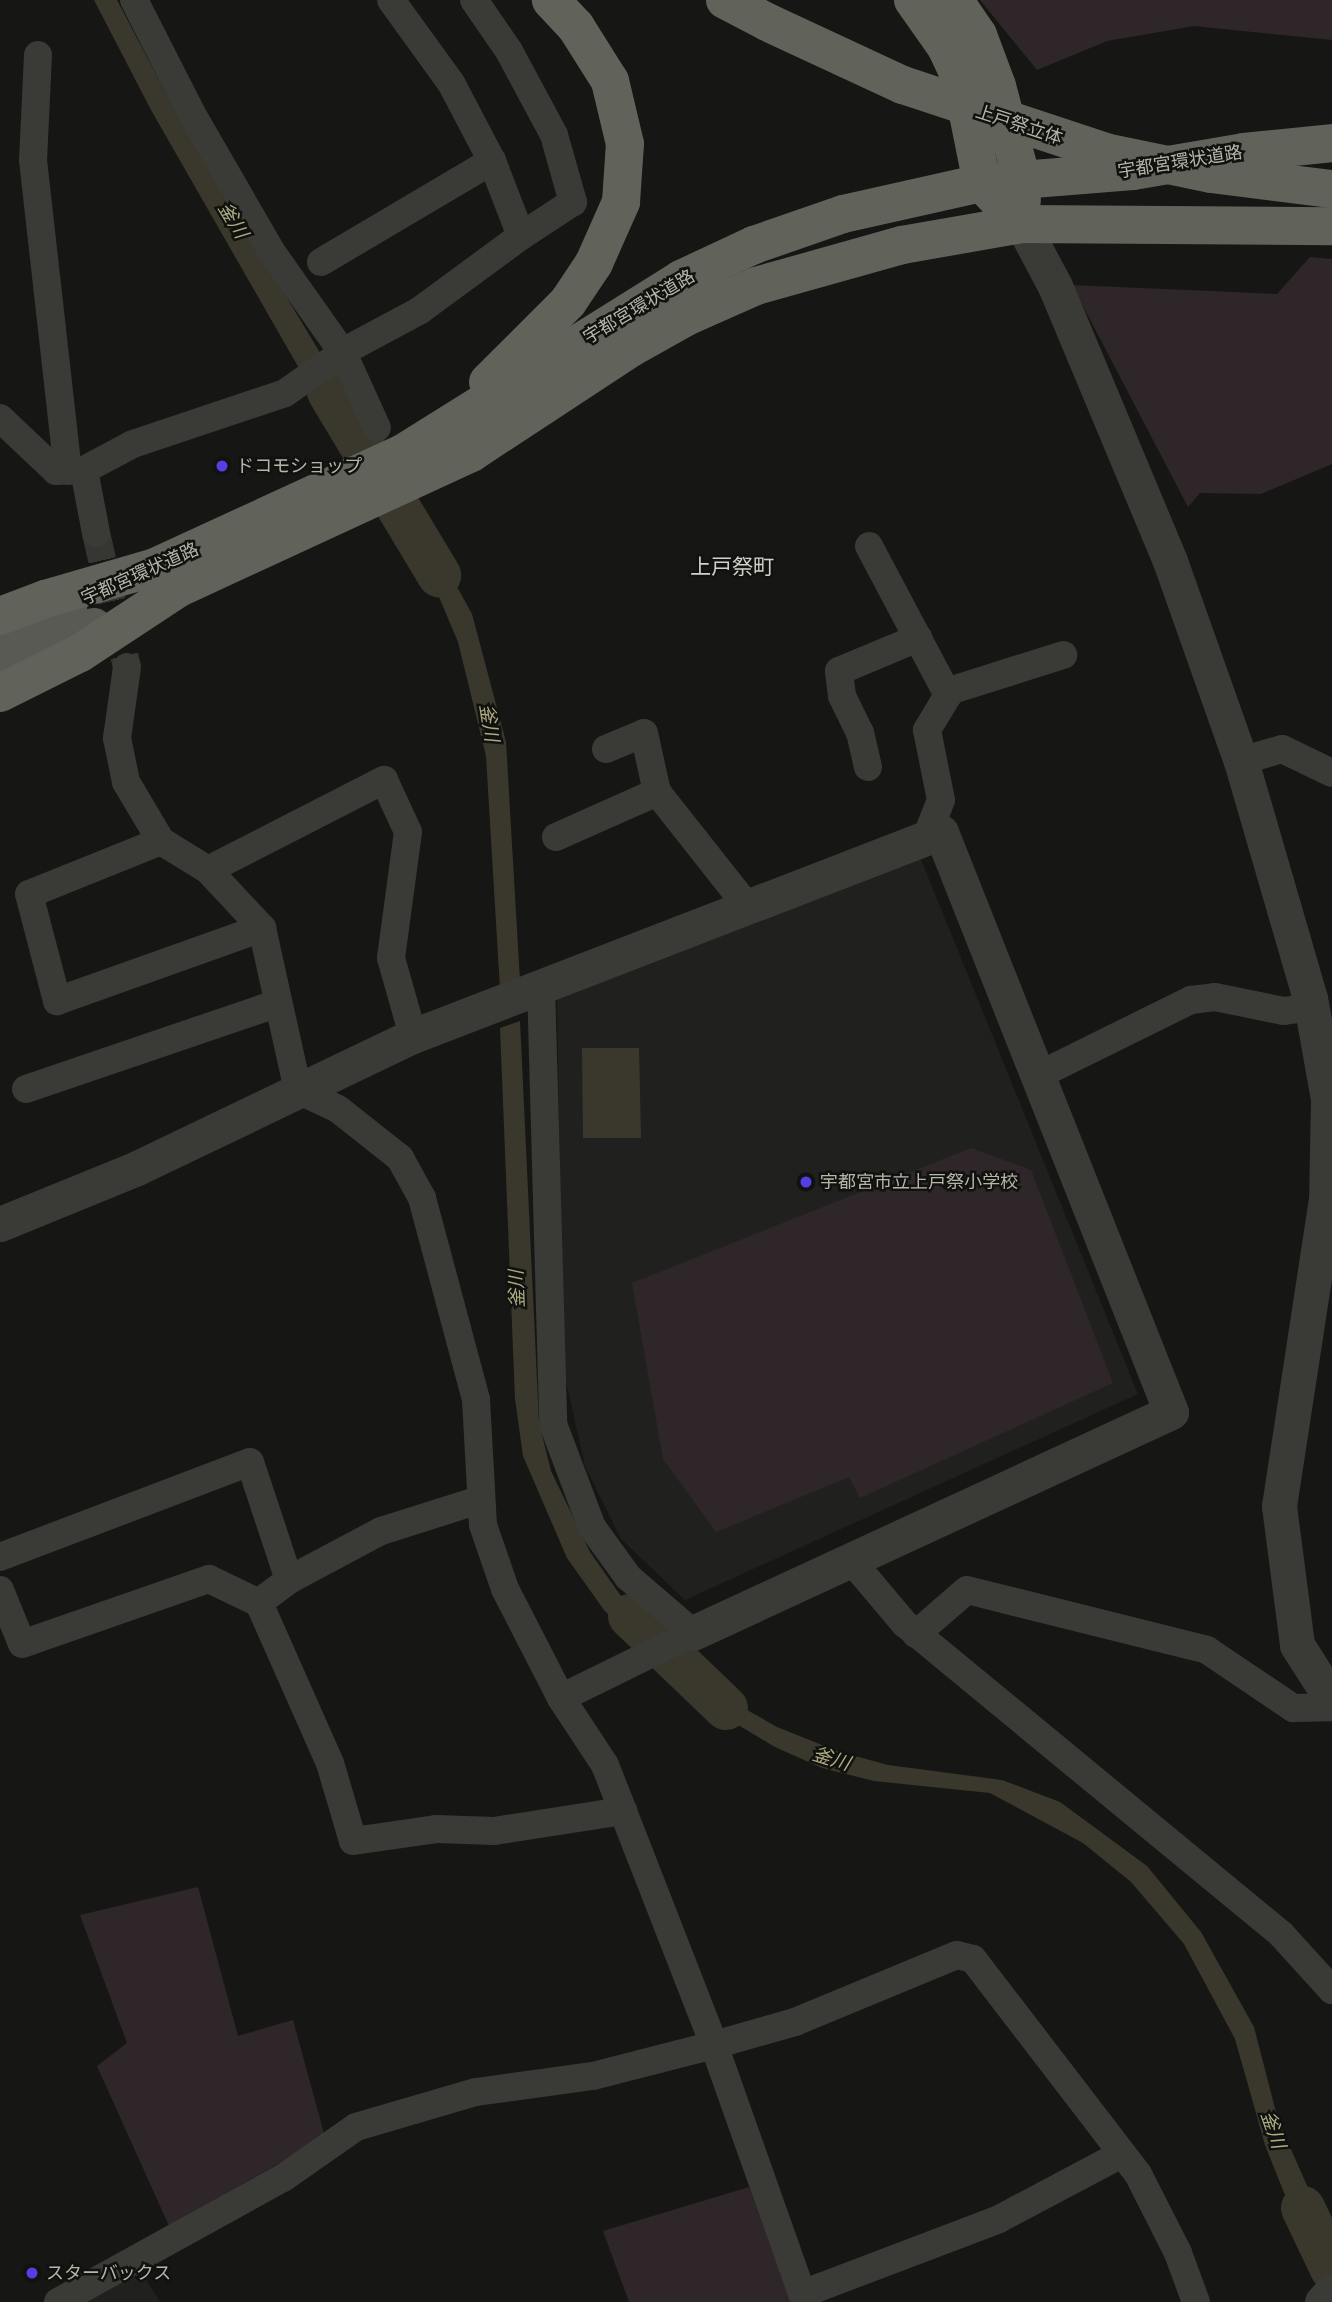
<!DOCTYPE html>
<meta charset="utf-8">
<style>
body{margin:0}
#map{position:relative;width:1332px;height:2302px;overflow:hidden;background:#161715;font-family:"Nunito Sans","Noto Sans JP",sans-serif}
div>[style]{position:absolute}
.built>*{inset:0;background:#20211e}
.green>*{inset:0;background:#2e2629}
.water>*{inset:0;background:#3a382c}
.river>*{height:44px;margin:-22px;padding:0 22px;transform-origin:22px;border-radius:22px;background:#3a382c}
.minor-tunnel>*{height:28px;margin-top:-14px;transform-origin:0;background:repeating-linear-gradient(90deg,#363732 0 28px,transparent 0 42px)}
.minor>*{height:28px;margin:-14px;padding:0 14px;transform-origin:14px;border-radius:14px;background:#3a3b36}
.tertiary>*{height:35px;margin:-17.5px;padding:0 17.5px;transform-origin:17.5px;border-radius:17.5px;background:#3a3b36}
.primary>*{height:38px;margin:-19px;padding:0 19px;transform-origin:19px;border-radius:19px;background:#585a53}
.trunk>*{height:38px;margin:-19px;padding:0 19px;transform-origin:19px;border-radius:19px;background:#61635b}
.trunk-bridge>*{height:38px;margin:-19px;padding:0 19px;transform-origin:19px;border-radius:19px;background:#61635b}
.dots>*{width:19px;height:19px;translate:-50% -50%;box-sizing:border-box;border:4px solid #111210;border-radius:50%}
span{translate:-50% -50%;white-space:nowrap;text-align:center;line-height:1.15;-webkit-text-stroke:5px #111210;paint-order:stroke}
.street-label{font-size:18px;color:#b4b6a8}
.poi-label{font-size:18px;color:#b4b6a8}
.left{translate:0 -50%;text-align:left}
.water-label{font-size:19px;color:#aeab81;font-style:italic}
.quarter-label{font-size:21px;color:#d0d2c9}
</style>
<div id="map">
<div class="built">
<i style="clip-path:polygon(920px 857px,1138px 1394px,685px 1600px,621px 1539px,585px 1466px,563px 1368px,557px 996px)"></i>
<i style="clip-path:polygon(139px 2268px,160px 2302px,76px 2302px)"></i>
</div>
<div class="green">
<i style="clip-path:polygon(980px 0,1332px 0,1332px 40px,1194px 26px,1107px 41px,1037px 70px)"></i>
<i style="clip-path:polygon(1310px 257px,1332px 259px,1332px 464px,1261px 494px,1200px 493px,1188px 507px,1072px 285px,1277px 294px)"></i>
<i style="clip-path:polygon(971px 1148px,1031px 1170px,1113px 1383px,860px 1498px,849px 1477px,716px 1532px,663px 1459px,632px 1283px)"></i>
<i style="clip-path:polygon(198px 1887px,238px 2036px,293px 2020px,325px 2137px,169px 2226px,97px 2066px,127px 2043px,80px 1915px)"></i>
<i style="clip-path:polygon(749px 2187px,791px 2302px,629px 2302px,603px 2231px)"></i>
</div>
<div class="water">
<i style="clip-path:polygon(94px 0,117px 0,181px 122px,322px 356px,300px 370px,151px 110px)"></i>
<i style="clip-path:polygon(333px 375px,371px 436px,345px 449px,311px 388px)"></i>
<i style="clip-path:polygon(419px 518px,472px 614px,506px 742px,520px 981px,500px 989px,486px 756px,458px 642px,434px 585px,398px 527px)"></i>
<i style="clip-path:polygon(520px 1021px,539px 1423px,551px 1471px,590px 1552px,623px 1599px,665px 1635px,639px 1645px,604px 1610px,567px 1558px,523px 1456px,515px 1399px,500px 1028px)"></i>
<i style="clip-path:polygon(582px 1048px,639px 1048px,641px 1138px,583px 1138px)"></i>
<i style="clip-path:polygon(694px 1660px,740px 1706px,777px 1727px,837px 1751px,888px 1765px,1002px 1780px,1060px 1802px,1147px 1866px,1201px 1932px,1254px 2027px,1278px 2120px,1332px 2242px,1332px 2257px,1316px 2273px,1265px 2145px,1235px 2039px,1184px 1944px,1131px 1882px,1083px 1843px,990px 1793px,874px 1781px,822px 1768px,775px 1747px,725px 1717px,672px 1671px)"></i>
</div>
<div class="river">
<i style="left:329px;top:392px;width:214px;rotate:59deg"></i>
<i style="left:630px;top:1616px;width:133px;rotate:43.8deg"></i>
<i style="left:1303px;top:2208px;width:68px;rotate:64.6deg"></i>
</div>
<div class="minor-tunnel">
<i style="left:96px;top:533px;width:138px;rotate:77deg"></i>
</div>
<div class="minor">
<i style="left:134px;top:0;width:128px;rotate:63deg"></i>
<i style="left:192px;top:114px;width:158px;rotate:60deg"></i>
<i style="left:271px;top:251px;width:125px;rotate:54.8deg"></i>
<i style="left:343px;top:353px;width:82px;rotate:65.6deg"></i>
<i style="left:474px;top:0;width:62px;rotate:55.5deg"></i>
<i style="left:509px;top:51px;width:95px;rotate:61.8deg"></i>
<i style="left:554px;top:135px;width:70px;rotate:74.2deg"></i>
<i style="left:573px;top:202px;width:62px;rotate:146.8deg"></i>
<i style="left:38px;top:55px;width:105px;rotate:92.7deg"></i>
<i style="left:33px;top:160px;width:313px;rotate:83.6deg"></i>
<i style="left:321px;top:262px;width:199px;rotate:-30.6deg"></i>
<i style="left:0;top:418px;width:77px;rotate:43.4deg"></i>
<i style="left:56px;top:471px;width:28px;rotate:-2deg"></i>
<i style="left:84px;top:470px;width:64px;rotate:79.2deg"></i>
<i style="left:84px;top:470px;width:55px;rotate:-28deg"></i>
<i style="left:133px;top:444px;width:160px;rotate:-18.5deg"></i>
<i style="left:285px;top:393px;width:77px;rotate:-34.9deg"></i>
<i style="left:348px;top:349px;width:81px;rotate:-28.2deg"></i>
<i style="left:419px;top:311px;width:127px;rotate:-36.3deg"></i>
<i style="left:521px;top:236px;width:80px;rotate:-111.1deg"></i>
<i style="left:492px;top:161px;width:88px;rotate:-117.7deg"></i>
<i style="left:451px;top:83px;width:102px;rotate:-125.9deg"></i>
<i style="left:869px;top:546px;width:169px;rotate:62.1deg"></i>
<i style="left:948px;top:695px;width:41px;rotate:121deg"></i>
<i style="left:927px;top:730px;width:71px;rotate:78.7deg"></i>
<i style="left:941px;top:800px;width:41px;rotate:111.5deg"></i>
<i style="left:127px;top:667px;width:72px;rotate:98deg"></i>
<i style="left:117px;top:738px;width:45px;rotate:78.4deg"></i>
<i style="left:126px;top:782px;width:69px;rotate:59.3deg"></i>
<i style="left:161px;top:841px;width:55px;rotate:31.7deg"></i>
<i style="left:208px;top:870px;width:79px;rotate:47deg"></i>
<i style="left:262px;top:928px;width:166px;rotate:77.5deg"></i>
<i style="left:298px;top:1090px;width:44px;rotate:25.4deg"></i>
<i style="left:338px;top:1109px;width:79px;rotate:38.3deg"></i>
<i style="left:400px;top:1158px;width:46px;rotate:61.2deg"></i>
<i style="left:422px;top:1198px;width:209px;rotate:75deg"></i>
<i style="left:476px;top:1400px;width:125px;rotate:86.8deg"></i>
<i style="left:483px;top:1525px;width:68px;rotate:71deg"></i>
<i style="left:505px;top:1589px;width:123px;rotate:62.8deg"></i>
<i style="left:561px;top:1698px;width:80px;rotate:56.7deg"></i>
<i style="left:605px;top:1765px;width:300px;rotate:68.7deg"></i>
<i style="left:714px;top:2045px;width:273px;rotate:70.5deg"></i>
<i style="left:946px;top:692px;width:123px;rotate:-17.5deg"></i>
<i style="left:606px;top:749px;width:41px;rotate:-22.8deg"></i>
<i style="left:644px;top:733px;width:60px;rotate:77.6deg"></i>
<i style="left:657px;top:792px;width:145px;rotate:51.7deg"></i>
<i style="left:1241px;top:761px;width:43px;rotate:-16.3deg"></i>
<i style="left:1282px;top:749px;width:55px;rotate:25.6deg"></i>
<i style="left:868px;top:767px;width:35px;rotate:-103deg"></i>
<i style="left:860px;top:733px;width:41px;rotate:-115.9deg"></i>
<i style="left:842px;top:696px;width:25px;rotate:-97deg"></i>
<i style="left:839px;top:671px;width:86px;rotate:-22.7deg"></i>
<i style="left:556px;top:837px;width:111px;rotate:-24deg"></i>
<i style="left:161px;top:841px;width:142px;rotate:158.1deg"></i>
<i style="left:29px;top:894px;width:111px;rotate:75.3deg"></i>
<i style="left:57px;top:1001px;width:218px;rotate:-19.6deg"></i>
<i style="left:208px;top:870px;width:198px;rotate:-27.1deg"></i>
<i style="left:384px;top:780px;width:57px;rotate:65.2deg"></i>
<i style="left:408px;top:832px;width:127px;rotate:97.7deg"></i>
<i style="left:391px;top:958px;width:81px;rotate:74.2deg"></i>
<i style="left:541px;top:985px;width:439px;rotate:88.4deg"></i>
<i style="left:553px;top:1424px;width:110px;rotate:69.3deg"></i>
<i style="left:592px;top:1527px;width:62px;rotate:54.2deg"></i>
<i style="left:628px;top:1577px;width:86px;rotate:40.7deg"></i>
<i style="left:693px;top:1633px;width:147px;rotate:153.8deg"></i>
<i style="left:1037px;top:1076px;width:172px;rotate:-26.3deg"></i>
<i style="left:1191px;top:1000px;width:24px;rotate:-7deg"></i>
<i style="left:1215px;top:997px;width:70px;rotate:11.5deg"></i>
<i style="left:1284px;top:1011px;width:27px;rotate:-8deg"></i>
<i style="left:26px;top:1089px;width:266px;rotate:-18.8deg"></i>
<i style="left:479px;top:1500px;width:103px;rotate:162.4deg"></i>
<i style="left:381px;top:1531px;width:104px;rotate:152deg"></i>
<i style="left:289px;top:1580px;width:38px;rotate:143deg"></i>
<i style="left:259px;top:1603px;width:175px;rotate:66.1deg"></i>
<i style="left:330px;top:1763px;width:81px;rotate:73.6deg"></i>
<i style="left:353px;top:1841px;width:84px;rotate:-8.2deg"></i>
<i style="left:436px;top:1829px;width:58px;rotate:2deg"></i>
<i style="left:494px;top:1831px;width:131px;rotate:-8.8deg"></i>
<i style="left:0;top:1557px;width:267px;rotate:-20.8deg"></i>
<i style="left:250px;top:1462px;width:124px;rotate:71.7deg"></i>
<i style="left:850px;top:1559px;width:85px;rotate:49.8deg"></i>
<i style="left:905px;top:1624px;width:487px;rotate:39.5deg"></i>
<i style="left:1281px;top:1934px;width:76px;rotate:47.7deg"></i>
<i style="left:0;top:1590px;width:58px;rotate:67.8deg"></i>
<i style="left:22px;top:1644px;width:198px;rotate:-19.2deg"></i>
<i style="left:209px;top:1579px;width:55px;rotate:25.6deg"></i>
<i style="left:916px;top:1634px;width:67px;rotate:-40.8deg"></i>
<i style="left:967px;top:1590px;width:247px;rotate:14deg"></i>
<i style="left:1207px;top:1650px;width:104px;rotate:34deg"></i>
<i style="left:1293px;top:1708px;width:39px;rotate:-1deg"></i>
<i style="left:802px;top:2294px;width:211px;rotate:-20.8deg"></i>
<i style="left:999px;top:2219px;width:139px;rotate:-27.9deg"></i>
<i style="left:58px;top:2302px;width:257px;rotate:-28.9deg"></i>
<i style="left:283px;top:2178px;width:89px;rotate:-34.9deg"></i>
<i style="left:356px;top:2127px;width:125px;rotate:-16.3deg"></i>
<i style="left:476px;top:2092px;width:118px;rotate:-7.8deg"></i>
<i style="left:593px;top:2076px;width:125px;rotate:-14.4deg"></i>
<i style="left:714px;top:2045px;width:84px;rotate:-15.9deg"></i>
<i style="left:795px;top:2022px;width:175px;rotate:-22.5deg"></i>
<i style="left:957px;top:1955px;width:16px;rotate:14deg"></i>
<i style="left:973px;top:1959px;width:271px;rotate:52.5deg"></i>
<i style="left:1138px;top:2174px;width:89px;rotate:63.1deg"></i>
<i style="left:1178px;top:2253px;width:52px;rotate:69.8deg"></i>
</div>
<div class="tertiary">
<i style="left:1022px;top:224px;width:70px;rotate:62deg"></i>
<i style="left:1055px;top:286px;width:298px;rotate:67.3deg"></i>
<i style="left:1170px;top:561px;width:212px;rotate:70.5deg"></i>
<i style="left:1241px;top:761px;width:247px;rotate:73.8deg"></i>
<i style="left:1310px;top:998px;width:103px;rotate:79.9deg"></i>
<i style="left:1328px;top:1099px;width:100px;rotate:91.1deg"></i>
<i style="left:1326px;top:1199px;width:311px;rotate:98.7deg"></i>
<i style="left:1279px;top:1506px;width:140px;rotate:82.6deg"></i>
<i style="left:1297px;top:1645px;width:65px;rotate:57.5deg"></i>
<i style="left:0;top:1224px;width:148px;rotate:-22.2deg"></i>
<i style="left:137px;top:1168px;width:306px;rotate:-25.6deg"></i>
<i style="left:413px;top:1036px;width:566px;rotate:-21.12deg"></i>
<i style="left:941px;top:832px;width:624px;rotate:68.37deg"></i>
<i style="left:1171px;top:1412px;width:527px;rotate:155.19deg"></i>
<i style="left:1322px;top:2302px;width:15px;rotate:-48deg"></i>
</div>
<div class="primary">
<i style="left:0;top:638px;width:75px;rotate:-24.5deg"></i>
<i style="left:0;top:669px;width:103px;rotate:-24.1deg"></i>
</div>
<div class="trunk">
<i style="left:725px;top:0;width:47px;rotate:27.6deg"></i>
<i style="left:913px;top:0;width:57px;rotate:54.9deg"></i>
<i style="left:946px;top:47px;width:35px;rotate:65deg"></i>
<i style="left:961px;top:79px;width:106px;rotate:78.6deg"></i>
<i style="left:982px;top:183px;width:23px;rotate:47deg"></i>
<i style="left:954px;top:0;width:42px;rotate:55.6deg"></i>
<i style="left:978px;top:35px;width:54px;rotate:69.6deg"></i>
<i style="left:997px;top:86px;width:94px;rotate:75.2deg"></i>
<i style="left:1021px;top:177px;width:24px;rotate:88deg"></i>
<i style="left:488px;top:382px;width:113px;rotate:-45deg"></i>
<i style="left:568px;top:302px;width:47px;rotate:-56.3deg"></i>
<i style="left:594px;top:263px;width:67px;rotate:-66.1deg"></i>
<i style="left:621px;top:202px;width:58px;rotate:-86.1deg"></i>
<i style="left:625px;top:144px;width:65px;rotate:-103.4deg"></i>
<i style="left:610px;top:81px;width:64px;rotate:-122.2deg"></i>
<i style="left:576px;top:27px;width:37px;rotate:-133deg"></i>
<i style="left:0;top:616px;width:48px;rotate:-20.7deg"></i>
<i style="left:45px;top:599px;width:115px;rotate:-16.2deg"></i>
<i style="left:155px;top:567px;width:273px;rotate:-24.7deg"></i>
<i style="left:403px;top:453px;width:328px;rotate:-32deg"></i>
<i style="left:681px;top:279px;width:81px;rotate:-25deg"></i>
<i style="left:754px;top:245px;width:94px;rotate:-19.2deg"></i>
<i style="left:843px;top:214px;width:142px;rotate:-12.6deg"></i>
<i style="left:982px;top:183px;width:151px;rotate:-4.5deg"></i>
<i style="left:1133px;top:171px;width:113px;rotate:-9.7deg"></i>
<i style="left:1244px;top:152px;width:88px;rotate:-5.8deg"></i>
<i style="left:0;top:693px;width:89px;rotate:-26.6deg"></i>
<i style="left:80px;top:653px;width:118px;rotate:-33.3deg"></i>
<i style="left:179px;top:588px;width:322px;rotate:-24.8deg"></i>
<i style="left:471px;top:453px;width:191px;rotate:-33.3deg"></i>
<i style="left:631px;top:348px;width:65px;rotate:-29.3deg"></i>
<i style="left:688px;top:316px;width:74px;rotate:-23.8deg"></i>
<i style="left:756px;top:286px;width:152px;rotate:-15.7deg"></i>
<i style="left:902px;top:245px;width:122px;rotate:-9.9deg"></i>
<i style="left:1022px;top:224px;width:310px;rotate:0.4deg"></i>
</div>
<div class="trunk-bridge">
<i style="left:767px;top:22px;width:150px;rotate:24.9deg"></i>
<i style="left:903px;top:85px;width:213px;rotate:18.3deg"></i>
<i style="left:1105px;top:152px;width:108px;rotate:11.7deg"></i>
<i style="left:1211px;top:174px;width:122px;rotate:7.1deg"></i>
</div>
<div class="dots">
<i style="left:222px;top:466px;background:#533fe4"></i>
<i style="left:806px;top:1182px;background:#533fe4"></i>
<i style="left:32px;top:2273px;background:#533fe4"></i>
</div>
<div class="street-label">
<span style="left:1019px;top:125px;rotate:18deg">上戸祭立体</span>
<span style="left:1180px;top:162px;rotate:-9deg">宇都宮環状道路</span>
<span style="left:639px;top:307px;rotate:-31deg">宇都宮環状道路</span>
<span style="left:140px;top:574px;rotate:-24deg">宇都宮環状道路</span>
</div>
<div class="poi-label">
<span class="left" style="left:236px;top:466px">ドコモショップ</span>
<span class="left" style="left:820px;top:1182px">宇都宮市立上戸祭小学校</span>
<span class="left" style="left:46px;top:2273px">スターバックス</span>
</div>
<div class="water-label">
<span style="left:232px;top:221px;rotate:59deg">釜川</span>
<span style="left:488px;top:723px;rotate:81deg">釜川</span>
<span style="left:518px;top:1289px;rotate:-92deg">釜川</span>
<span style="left:831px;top:1760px;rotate:17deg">釜川</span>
<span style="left:1272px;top:2130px;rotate:71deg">釜川</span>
</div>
<div class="quarter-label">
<span style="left:732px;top:567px">上戸祭町</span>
</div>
</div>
